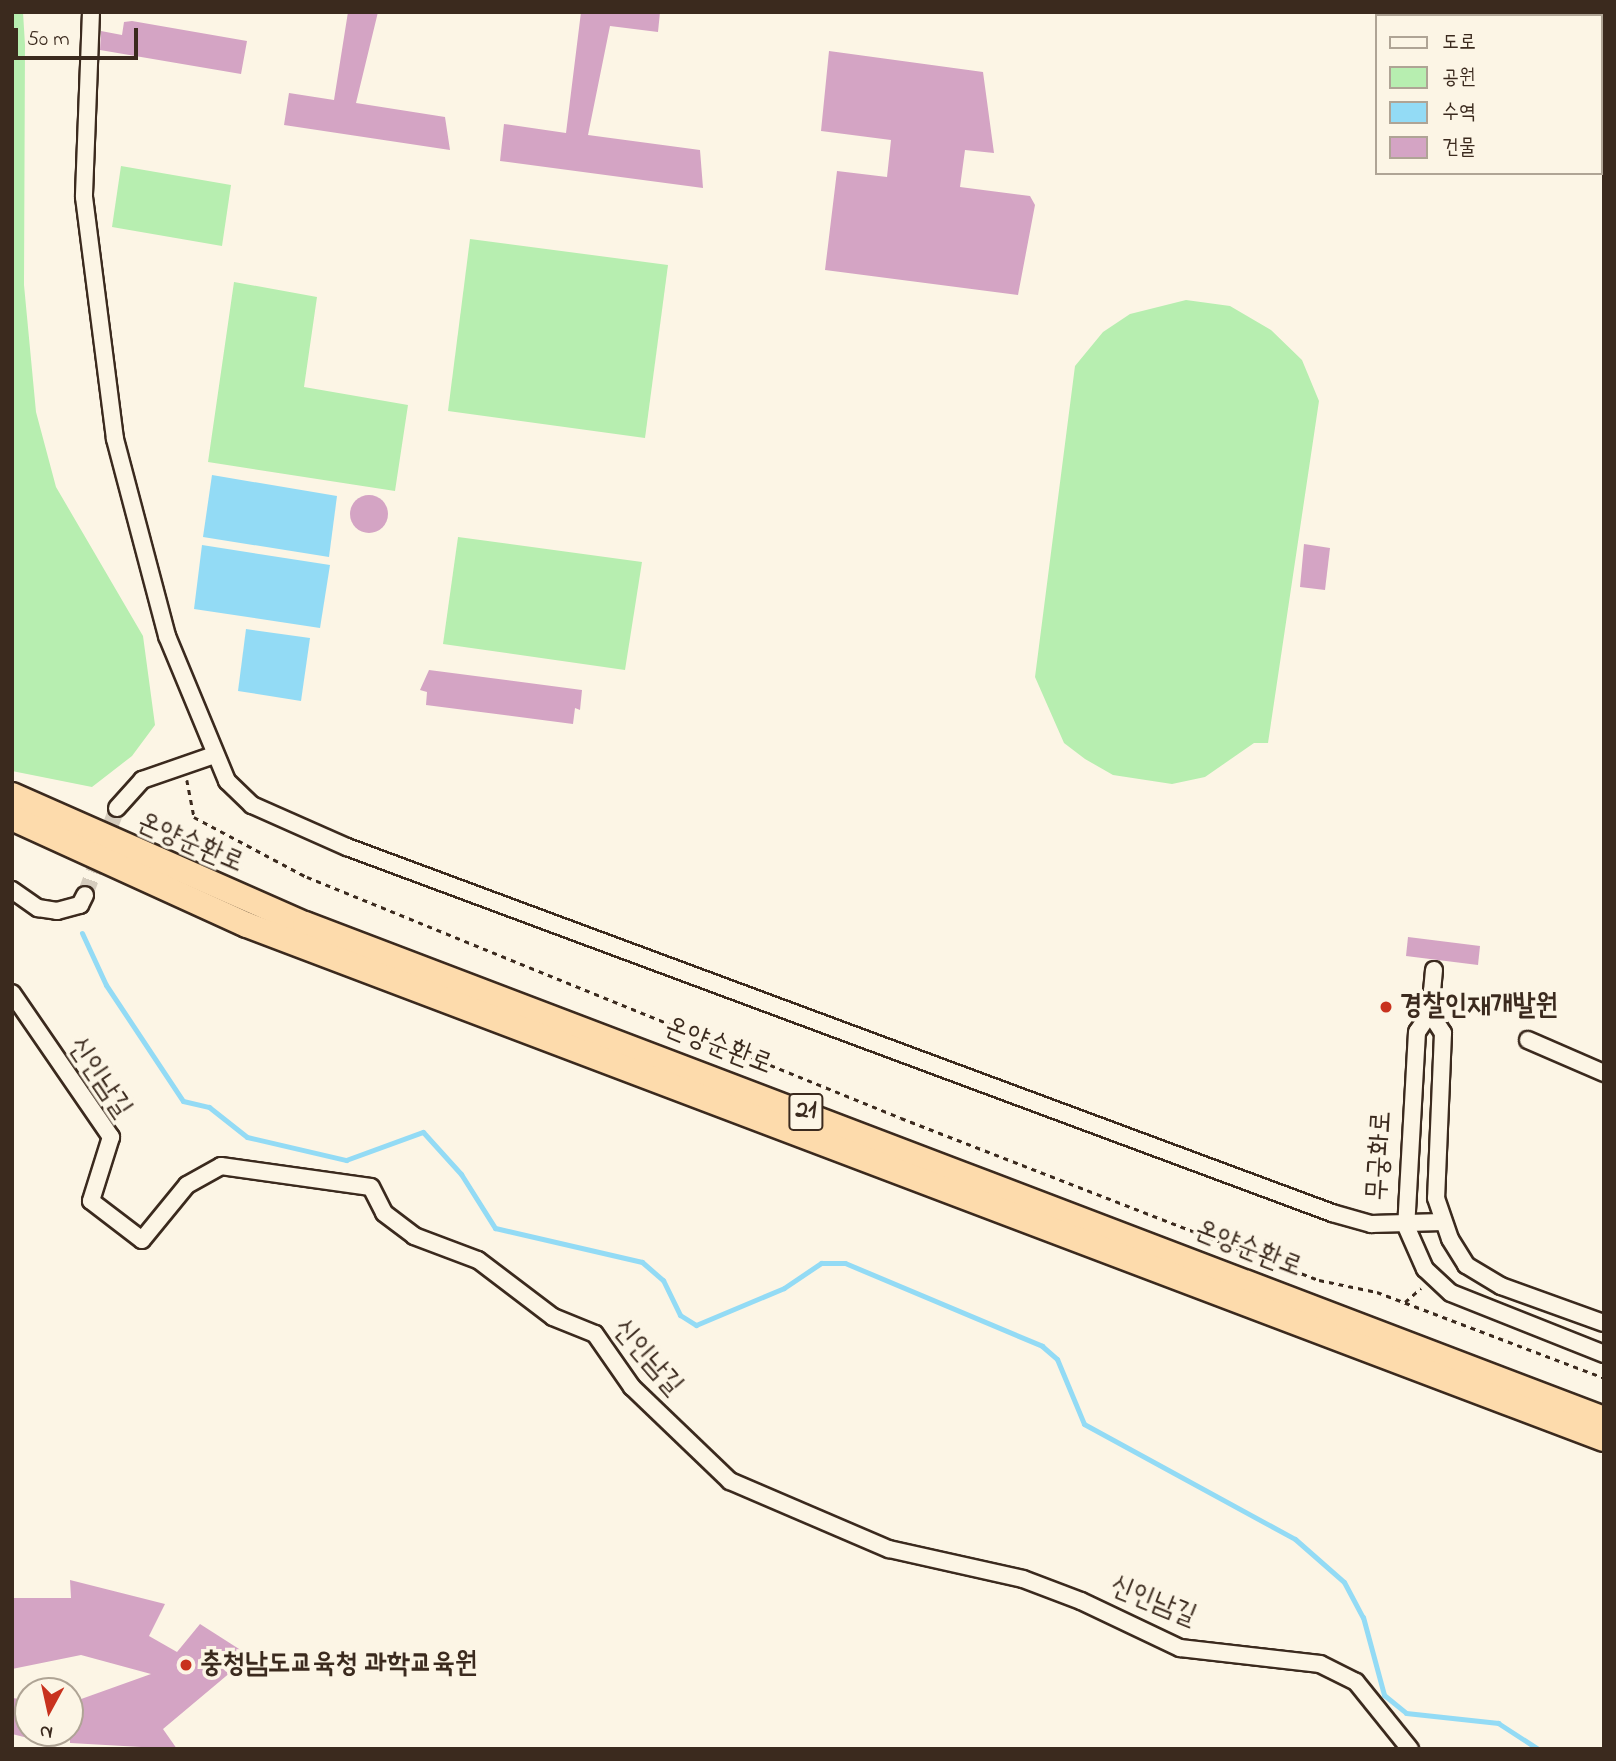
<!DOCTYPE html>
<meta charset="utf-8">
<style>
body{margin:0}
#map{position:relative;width:1616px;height:1761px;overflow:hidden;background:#fcf5e5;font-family:"Indie Flower","Poor Story",sans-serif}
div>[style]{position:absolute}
.green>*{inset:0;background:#b7eeb0}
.water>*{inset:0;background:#93dbf5}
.stream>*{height:5px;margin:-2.5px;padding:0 2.5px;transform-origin:2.5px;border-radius:2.5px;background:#93dbf5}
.building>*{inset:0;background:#d4a4c4}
.round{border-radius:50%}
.minor-tunnel>*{height:16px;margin-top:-8px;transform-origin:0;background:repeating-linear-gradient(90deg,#d5ccbd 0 16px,transparent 0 24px)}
.path>*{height:2.5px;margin-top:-1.25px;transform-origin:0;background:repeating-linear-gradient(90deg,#3b2a1e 0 5px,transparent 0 10px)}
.roads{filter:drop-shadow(2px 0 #3b2a1e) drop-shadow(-2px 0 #3b2a1e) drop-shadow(0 2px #3b2a1e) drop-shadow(0 -2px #3b2a1e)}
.minor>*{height:16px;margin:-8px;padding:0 8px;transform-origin:8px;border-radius:8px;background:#fcf5e5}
.highway>*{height:24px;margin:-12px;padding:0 12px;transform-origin:12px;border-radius:12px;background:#fddbac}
.dots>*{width:19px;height:19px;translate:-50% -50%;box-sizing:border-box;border:4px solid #fcf5e5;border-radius:50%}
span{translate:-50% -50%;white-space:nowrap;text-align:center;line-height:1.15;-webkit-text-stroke:7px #fcf5e5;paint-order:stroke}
.shield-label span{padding:2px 5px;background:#fcf5e5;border:2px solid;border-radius:5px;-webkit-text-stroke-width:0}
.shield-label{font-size:26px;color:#3b2a1e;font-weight:700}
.street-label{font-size:28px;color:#3b2a1e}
.poi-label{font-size:28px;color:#3b2a1e;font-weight:700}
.left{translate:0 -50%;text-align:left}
.frame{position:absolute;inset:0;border:14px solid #3b2a1e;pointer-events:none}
.legend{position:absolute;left:1375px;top:14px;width:228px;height:161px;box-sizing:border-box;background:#fcf5e5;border:2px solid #afa495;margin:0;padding:9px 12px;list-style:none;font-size:21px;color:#3b2a1e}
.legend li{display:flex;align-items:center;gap:14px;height:35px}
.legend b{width:35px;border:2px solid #afa495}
.north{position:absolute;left:14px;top:1677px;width:70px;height:70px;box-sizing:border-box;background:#fcf5e5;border:2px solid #afa495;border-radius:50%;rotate:188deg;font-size:19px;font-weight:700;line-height:28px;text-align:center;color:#3b2a1e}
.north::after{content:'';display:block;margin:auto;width:24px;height:32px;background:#c8321e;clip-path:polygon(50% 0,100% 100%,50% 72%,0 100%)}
.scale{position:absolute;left:14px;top:28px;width:124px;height:32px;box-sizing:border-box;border:4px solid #3b2a1e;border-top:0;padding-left:9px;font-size:21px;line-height:24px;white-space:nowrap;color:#3b2a1e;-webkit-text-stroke:5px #fcf5e5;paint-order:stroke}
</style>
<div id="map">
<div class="green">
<i style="clip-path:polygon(12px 12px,23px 12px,25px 45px,24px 285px,36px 412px,56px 487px,143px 636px,155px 725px,132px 756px,92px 787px,12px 771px)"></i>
<i style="clip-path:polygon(121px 166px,231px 185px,222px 246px,112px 227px)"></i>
<i style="clip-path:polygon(470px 239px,668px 265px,645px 438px,448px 411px)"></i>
<i style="clip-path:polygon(234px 282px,317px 297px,304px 387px,408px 405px,395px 491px,208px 462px)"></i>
<i style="clip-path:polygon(1186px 300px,1230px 306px,1271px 330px,1302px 360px,1319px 401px,1268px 743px,1254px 743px,1205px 777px,1172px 784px,1113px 775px,1085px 759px,1064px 743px,1035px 677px,1075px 366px,1103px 332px,1130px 314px)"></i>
<i style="clip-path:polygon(458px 537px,642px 562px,625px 670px,443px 644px)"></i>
</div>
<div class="water">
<i style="clip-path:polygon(212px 475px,337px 496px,329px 557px,203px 537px)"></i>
<i style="clip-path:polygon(202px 545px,330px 565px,320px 628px,194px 609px)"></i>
<i style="clip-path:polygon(246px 629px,310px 638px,301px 701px,238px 691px)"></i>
</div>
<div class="stream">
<i style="left:82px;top:933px;width:57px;rotate:65.2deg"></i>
<i style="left:106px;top:985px;width:139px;rotate:56.4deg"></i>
<i style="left:183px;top:1101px;width:27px;rotate:13deg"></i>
<i style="left:209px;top:1107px;width:48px;rotate:38.3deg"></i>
<i style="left:247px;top:1137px;width:102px;rotate:13.1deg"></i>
<i style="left:346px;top:1160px;width:82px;rotate:-20deg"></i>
<i style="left:423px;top:1132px;width:57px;rotate:47.9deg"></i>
<i style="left:461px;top:1174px;width:64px;rotate:57.8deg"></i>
<i style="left:495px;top:1228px;width:151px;rotate:13deg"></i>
<i style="left:642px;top:1262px;width:28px;rotate:41deg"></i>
<i style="left:663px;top:1280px;width:39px;rotate:64deg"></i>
<i style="left:680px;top:1315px;width:19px;rotate:32deg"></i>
<i style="left:696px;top:1325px;width:95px;rotate:-22.8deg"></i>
<i style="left:784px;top:1288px;width:45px;rotate:-34deg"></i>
<i style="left:821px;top:1263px;width:24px"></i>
<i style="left:845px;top:1263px;width:214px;rotate:22.8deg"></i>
<i style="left:1042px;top:1346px;width:20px;rotate:41deg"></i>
<i style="left:1057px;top:1359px;width:70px;rotate:67.4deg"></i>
<i style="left:1084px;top:1424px;width:240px;rotate:28.6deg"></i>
<i style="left:1295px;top:1539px;width:65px;rotate:41.3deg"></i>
<i style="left:1344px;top:1582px;width:40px;rotate:62deg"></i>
<i style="left:1363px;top:1617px;width:81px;rotate:74.9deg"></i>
<i style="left:1384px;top:1695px;width:28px;rotate:39deg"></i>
<i style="left:1406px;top:1713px;width:93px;rotate:6.2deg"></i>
<i style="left:1498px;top:1723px;width:48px;rotate:33deg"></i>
</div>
<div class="building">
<i style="clip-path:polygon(348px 12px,378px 12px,356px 103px,445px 117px,450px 150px,284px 125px,289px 93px,334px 100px)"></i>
<i style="clip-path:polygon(581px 12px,660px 12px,658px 32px,610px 26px,588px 135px,700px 150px,703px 188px,500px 161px,504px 124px,566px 133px)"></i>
<i style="clip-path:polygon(132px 21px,247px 41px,241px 74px,100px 50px,101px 31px,122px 35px,124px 22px)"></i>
<i style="clip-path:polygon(829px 51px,983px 72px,994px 153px,965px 150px,960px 187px,1030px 196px,1035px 205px,1018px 295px,825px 270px,837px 171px,887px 177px,891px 140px,821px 131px)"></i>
<i class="round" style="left:350px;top:495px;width:38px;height:38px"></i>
<i style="clip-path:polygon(1304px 544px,1330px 548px,1325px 590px,1300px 587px)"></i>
<i style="clip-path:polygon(429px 670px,582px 690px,580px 710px,575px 708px,573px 724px,426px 705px,427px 692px,420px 690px)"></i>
<i style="clip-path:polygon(1408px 937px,1480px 946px,1478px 965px,1406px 956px)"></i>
<i style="clip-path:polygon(70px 1580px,165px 1604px,149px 1636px,177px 1652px,200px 1624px,250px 1656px,163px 1729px,177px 1749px,70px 1743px,70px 1703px,151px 1674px,81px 1655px,12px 1669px,12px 1598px,71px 1598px)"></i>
<i style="clip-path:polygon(12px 1698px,28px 1700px,28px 1738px,12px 1734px)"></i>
</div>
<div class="minor-tunnel">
<i style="left:85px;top:895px;width:93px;rotate:-69.8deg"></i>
</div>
<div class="path">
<i style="left:187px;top:780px;width:38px;rotate:79deg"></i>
<i style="left:194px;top:817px;width:128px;rotate:28deg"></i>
<i style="left:307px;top:877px;width:641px;rotate:22.08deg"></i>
<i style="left:901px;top:1118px;width:448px;rotate:21.2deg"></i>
<i style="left:1319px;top:1280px;width:59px;rotate:11.7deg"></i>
<i style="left:1377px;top:1292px;width:243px;rotate:20.7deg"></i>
<i style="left:1405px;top:1302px;width:21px;rotate:-41deg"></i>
</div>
<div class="roads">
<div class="minor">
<i style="left:91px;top:12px;width:185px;rotate:92.2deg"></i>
<i style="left:84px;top:197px;width:244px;rotate:82.7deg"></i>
<i style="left:115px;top:439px;width:204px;rotate:75.2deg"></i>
<i style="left:167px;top:636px;width:157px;rotate:67.5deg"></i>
<i style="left:227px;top:781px;width:35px;rotate:44deg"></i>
<i style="left:252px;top:805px;width:104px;rotate:23.9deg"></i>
<i style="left:347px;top:847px;width:1051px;rotate:20.38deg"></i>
<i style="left:1332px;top:1213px;width:41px;rotate:15.8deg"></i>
<i style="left:1371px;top:1224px;width:72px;rotate:-1.6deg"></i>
<i style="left:117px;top:808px;width:38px;rotate:-48deg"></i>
<i style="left:142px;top:780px;width:76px;rotate:-19.1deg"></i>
<i style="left:12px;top:890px;width:32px;rotate:35deg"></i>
<i style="left:38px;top:908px;width:19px;rotate:9deg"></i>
<i style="left:57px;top:911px;width:24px;rotate:-15deg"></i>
<i style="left:80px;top:905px;width:11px;rotate:-63deg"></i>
<i style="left:1434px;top:970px;width:43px;rotate:95.3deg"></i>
<i style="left:1430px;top:1013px;width:23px;rotate:124deg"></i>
<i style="left:1417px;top:1032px;width:194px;rotate:93.2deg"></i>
<i style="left:1406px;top:1226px;width:47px;rotate:66.2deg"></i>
<i style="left:1425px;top:1269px;width:35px;rotate:43deg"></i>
<i style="left:1451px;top:1293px;width:165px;rotate:21.7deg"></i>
<i style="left:12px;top:993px;width:175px;rotate:55.5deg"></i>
<i style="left:111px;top:1137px;width:67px;rotate:107.4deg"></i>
<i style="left:91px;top:1201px;width:64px;rotate:37.4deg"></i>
<i style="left:142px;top:1240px;width:71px;rotate:-50.7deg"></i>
<i style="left:187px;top:1185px;width:39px;rotate:-29deg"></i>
<i style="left:221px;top:1166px;width:151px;rotate:8deg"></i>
<i style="left:371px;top:1187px;width:29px;rotate:63deg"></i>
<i style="left:384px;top:1213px;width:38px;rotate:37deg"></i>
<i style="left:414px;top:1236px;width:68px;rotate:20.6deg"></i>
<i style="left:478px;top:1260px;width:94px;rotate:37.2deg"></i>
<i style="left:553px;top:1317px;width:45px;rotate:22deg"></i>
<i style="left:595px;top:1334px;width:65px;rotate:55.1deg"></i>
<i style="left:632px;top:1387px;width:136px;rotate:43.8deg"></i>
<i style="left:730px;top:1481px;width:173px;rotate:23.2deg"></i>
<i style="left:889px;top:1549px;width:137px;rotate:12.6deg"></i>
<i style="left:1023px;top:1579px;width:62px;rotate:20.8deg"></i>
<i style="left:1081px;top:1601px;width:110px;rotate:25.4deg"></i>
<i style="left:1180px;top:1648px;width:141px;rotate:6.5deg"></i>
<i style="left:1320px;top:1664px;width:40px;rotate:26.6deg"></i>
<i style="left:1356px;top:1682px;width:86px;rotate:51.1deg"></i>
<i style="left:1430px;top:1013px;width:24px;rotate:57deg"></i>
<i style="left:1443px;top:1033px;width:165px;rotate:92.4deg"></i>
<i style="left:1436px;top:1198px;width:43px;rotate:71.1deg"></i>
<i style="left:1450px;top:1239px;width:31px;rotate:58deg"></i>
<i style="left:1466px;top:1265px;width:41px;rotate:31deg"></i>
<i style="left:1501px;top:1286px;width:109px;rotate:19.8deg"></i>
<i style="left:1528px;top:1040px;width:83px;rotate:23.5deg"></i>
</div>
<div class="highway">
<i style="left:12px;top:795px;width:320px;rotate:23.8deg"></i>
<i style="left:305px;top:924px;width:1390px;rotate:20.86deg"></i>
<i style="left:12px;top:818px;width:258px;rotate:24.5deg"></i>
<i style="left:247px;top:925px;width:1451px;rotate:20.75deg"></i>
</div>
</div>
<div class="dots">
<i style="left:1386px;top:1007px;background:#c8321e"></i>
<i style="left:186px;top:1665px;background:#c8321e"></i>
</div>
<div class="shield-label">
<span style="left:806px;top:1112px">21</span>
</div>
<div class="street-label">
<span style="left:190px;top:844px;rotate:23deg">온양순환로</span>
<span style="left:718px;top:1047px;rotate:21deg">온양순환로</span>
<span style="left:99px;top:1078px;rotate:56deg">신인남길</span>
<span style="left:1381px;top:1156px;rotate:-87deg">무궁화로</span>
<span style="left:1248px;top:1250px;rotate:21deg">온양순환로</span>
<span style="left:647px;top:1358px;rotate:49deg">신인남길</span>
<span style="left:1153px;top:1602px;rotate:22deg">신인남길</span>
</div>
<div class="poi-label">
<span class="left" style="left:1400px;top:1007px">경찰인재개발원</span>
<span class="left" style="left:200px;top:1665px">충청남도교육청 과학교육원</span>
</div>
<div class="frame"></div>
<ul class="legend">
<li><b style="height:9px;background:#fcf5e5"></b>도로</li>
<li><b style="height:19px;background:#b7eeb0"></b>공원</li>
<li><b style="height:19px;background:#93dbf5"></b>수역</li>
<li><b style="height:19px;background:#d4a4c4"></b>건물</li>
</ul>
<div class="north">N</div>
<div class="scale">50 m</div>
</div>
